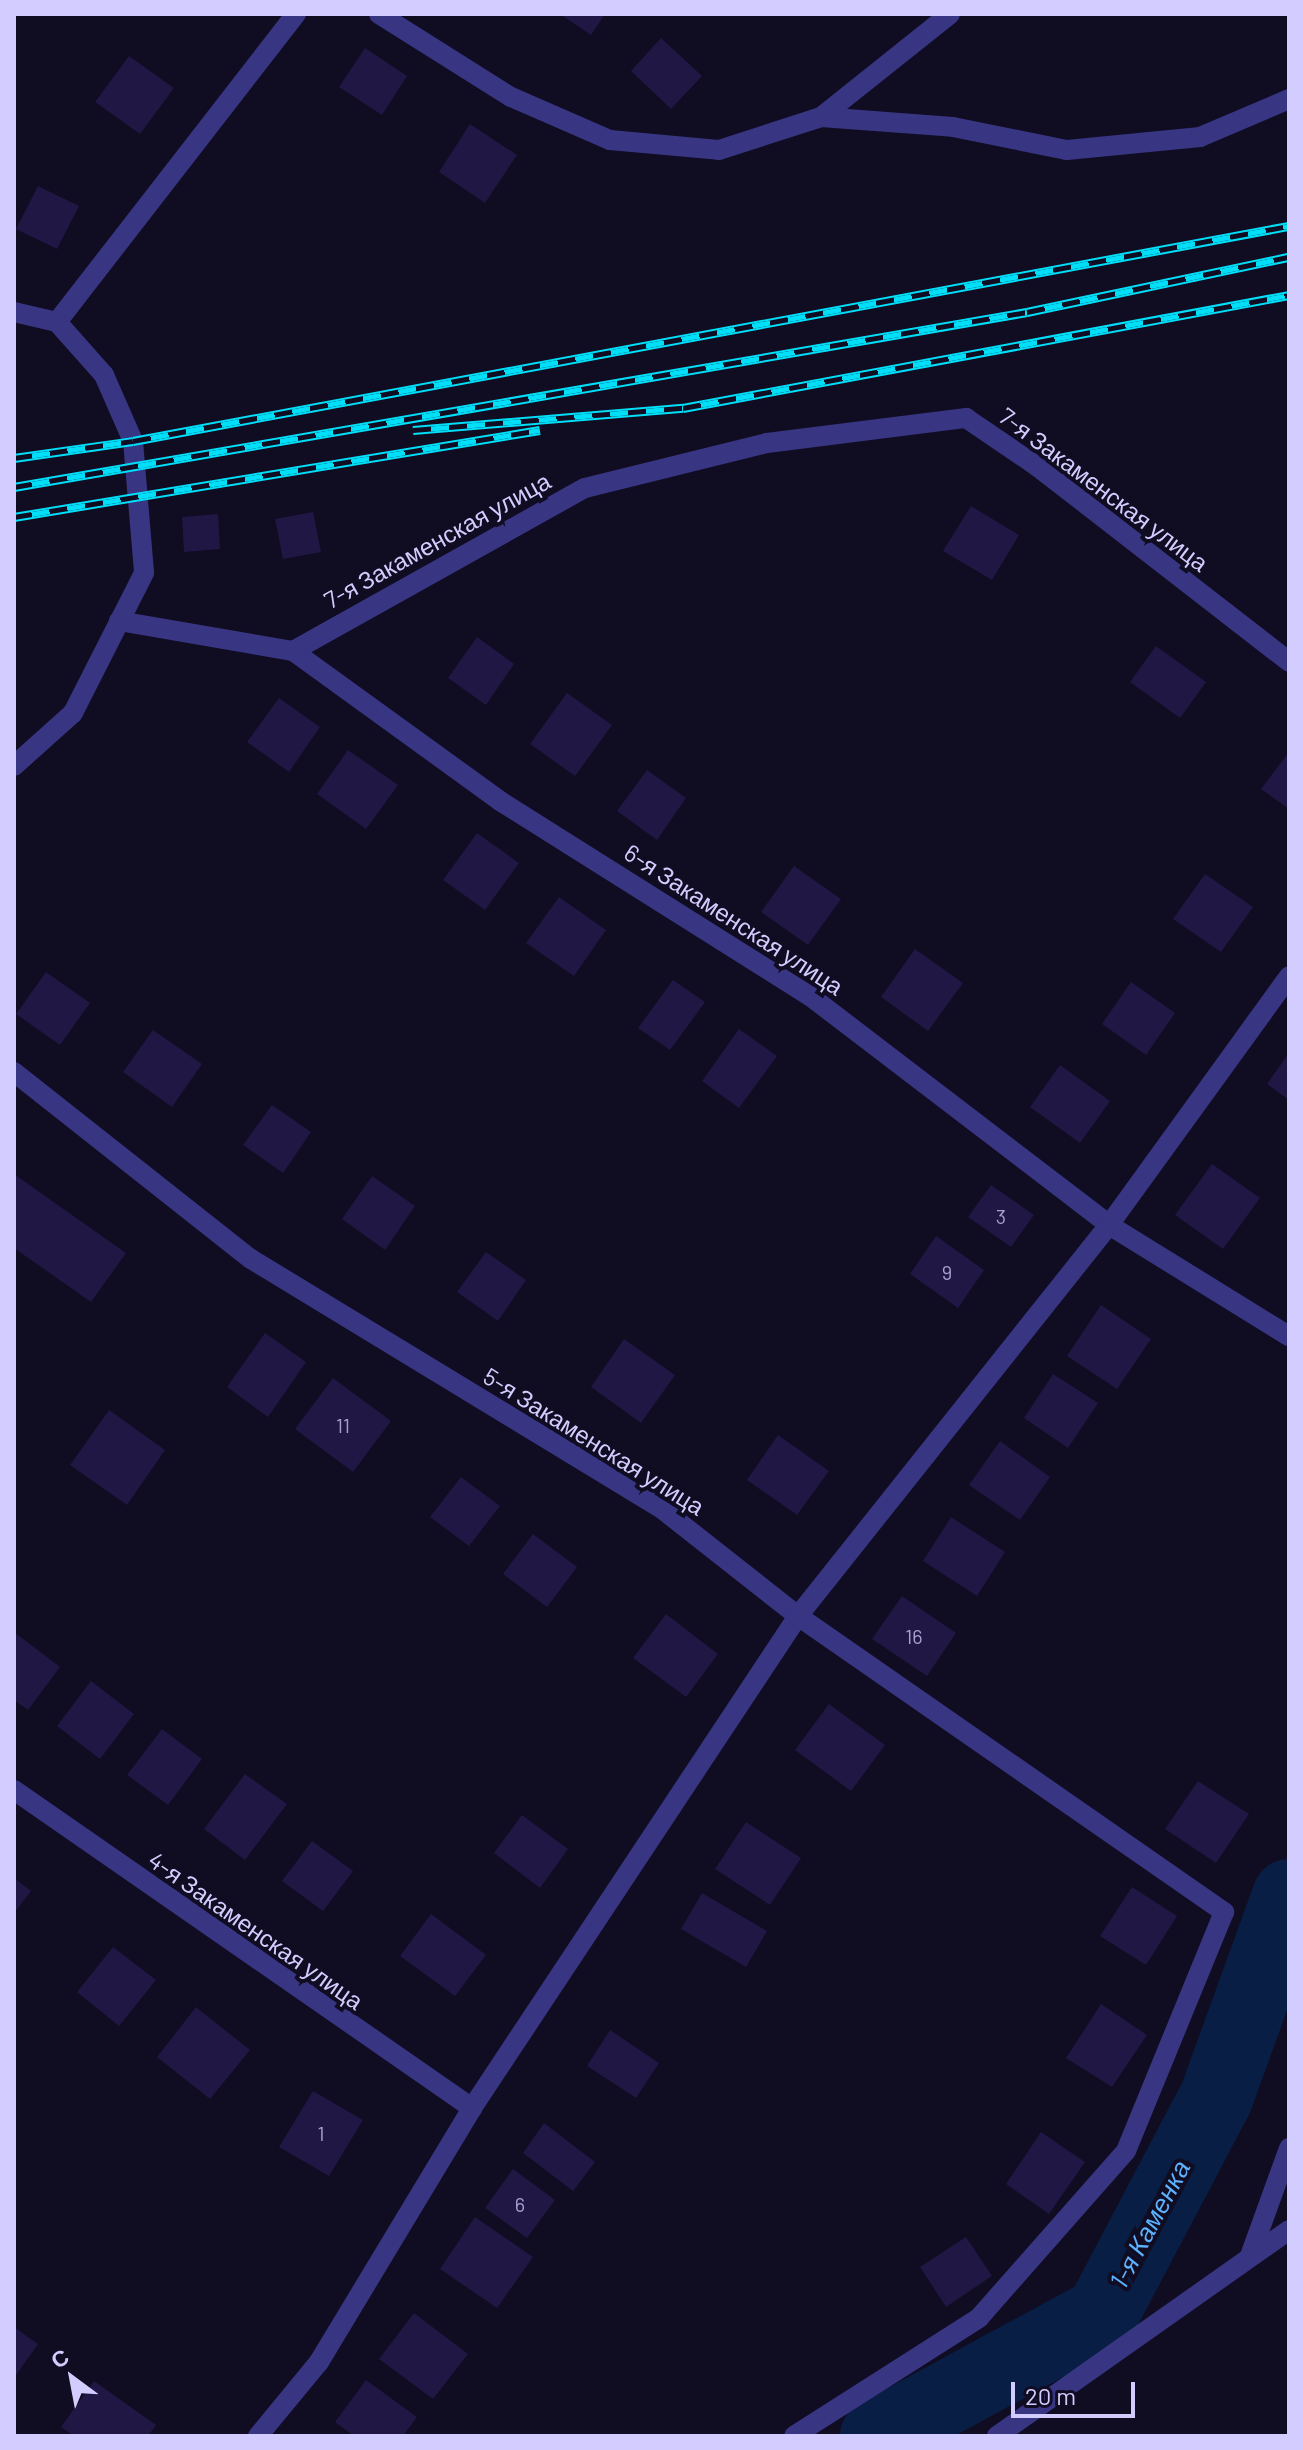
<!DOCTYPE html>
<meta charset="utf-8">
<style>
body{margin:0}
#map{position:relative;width:1303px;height:2450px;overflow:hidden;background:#100c22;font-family:Barlow,sans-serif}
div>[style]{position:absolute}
.river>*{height:74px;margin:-37px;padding:0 37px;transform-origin:37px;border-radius:37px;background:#091e44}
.building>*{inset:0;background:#211744}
.service>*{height:20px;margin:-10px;padding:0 10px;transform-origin:10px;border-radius:10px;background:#383583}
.minor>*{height:20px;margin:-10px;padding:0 10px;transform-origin:10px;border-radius:10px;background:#383583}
.tertiary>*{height:20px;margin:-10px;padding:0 10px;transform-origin:10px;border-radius:10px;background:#383583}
.rail>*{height:9px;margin-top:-4.5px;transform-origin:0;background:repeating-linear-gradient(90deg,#100c22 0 18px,#00def8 0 36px);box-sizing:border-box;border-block:2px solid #00def8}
span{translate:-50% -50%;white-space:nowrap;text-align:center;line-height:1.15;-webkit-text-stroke:8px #100c22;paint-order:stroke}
.number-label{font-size:20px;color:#a6a0d0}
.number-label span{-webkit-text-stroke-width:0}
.street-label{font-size:24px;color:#d3cdff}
.water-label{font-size:26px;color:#5bb2ff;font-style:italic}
.frame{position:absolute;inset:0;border:16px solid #d3cdff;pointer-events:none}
.north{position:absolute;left:32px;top:2338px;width:80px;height:80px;-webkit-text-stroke:6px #100c22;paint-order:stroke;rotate:328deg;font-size:22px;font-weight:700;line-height:32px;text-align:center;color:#d3cdff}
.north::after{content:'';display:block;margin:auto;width:28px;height:36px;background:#d3cdff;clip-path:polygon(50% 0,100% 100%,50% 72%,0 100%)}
.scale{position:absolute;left:1011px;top:2382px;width:124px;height:36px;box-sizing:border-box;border:4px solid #d3cdff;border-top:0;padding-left:10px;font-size:24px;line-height:28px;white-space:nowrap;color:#d3cdff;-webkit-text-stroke:6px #100c22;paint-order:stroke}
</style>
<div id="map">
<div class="river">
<i style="left:877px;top:2436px;width:256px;rotate:-28.5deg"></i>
<i style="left:1102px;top:2314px;width:244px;rotate:-62.2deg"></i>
<i style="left:1216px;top:2098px;width:215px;rotate:-70.1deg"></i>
</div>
<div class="building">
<i style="clip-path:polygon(560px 14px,605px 14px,591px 35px)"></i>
<i style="clip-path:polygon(661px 38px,702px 76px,671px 109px,631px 71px)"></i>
<i style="clip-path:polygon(365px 48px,407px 76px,382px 115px,339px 87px)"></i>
<i style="clip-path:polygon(129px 56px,174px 88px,140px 134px,95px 102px)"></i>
<i style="clip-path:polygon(470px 124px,517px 155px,485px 203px,439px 172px)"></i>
<i style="clip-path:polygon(38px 186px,79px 206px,57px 249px,16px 229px)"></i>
<i style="clip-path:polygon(971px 506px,1019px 535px,992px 580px,943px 551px)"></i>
<i style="clip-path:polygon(313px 512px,321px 552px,283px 559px,275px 519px)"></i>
<i style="clip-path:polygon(218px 514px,220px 549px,184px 552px,182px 517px)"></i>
<i style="clip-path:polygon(477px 637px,514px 664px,486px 705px,448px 678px)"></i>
<i style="clip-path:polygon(1156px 646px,1206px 682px,1180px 718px,1130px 682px)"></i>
<i style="clip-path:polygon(567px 693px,612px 725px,575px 776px,530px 744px)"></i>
<i style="clip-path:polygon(279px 698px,320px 727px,289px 772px,247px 742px)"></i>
<i style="clip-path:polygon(348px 750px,398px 785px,366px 829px,317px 794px)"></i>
<i style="clip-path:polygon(1289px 752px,1289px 809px,1261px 789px)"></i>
<i style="clip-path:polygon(647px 770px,686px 798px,657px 840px,617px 811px)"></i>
<i style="clip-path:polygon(477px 833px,519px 863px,485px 910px,443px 880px)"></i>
<i style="clip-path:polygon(794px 866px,841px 899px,808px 945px,761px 912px)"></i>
<i style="clip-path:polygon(1205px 874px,1253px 907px,1221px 952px,1173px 919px)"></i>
<i style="clip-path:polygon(559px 897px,606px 930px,574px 976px,526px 943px)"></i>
<i style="clip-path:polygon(915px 949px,963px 983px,928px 1031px,881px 997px)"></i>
<i style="clip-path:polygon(46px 972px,90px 1003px,60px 1045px,16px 1014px)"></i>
<i style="clip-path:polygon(673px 980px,705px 1002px,670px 1050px,638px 1028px)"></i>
<i style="clip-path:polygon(1131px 982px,1175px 1013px,1146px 1055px,1102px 1024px)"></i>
<i style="clip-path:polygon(739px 1029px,777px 1056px,739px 1108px,702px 1081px)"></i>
<i style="clip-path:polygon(153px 1030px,202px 1064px,172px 1107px,123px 1072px)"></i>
<i style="clip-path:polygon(1289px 1053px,1289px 1100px,1267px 1084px)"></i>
<i style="clip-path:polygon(1060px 1065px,1110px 1101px,1080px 1143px,1030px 1107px)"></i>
<i style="clip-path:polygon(272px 1105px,311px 1132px,283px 1173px,243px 1145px)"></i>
<i style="clip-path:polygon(1212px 1164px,1260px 1198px,1223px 1249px,1175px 1215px)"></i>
<i style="clip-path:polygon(14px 1174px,126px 1253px,91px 1302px,14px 1248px)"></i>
<i style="clip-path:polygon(372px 1176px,415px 1206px,385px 1250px,342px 1219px)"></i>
<i style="clip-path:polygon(991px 1185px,1034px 1215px,1011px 1247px,968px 1217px)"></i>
<i style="clip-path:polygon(936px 1236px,984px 1270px,958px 1308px,910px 1274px)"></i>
<i style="clip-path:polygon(486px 1252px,526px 1280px,498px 1321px,457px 1292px)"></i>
<i style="clip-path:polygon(1101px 1305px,1151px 1339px,1117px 1389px,1067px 1356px)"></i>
<i style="clip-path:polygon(265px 1333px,306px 1362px,268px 1417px,227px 1387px)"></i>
<i style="clip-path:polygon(624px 1339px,675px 1375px,641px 1423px,591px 1387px)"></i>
<i style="clip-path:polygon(1053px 1374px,1098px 1403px,1068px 1448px,1024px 1418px)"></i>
<i style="clip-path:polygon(333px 1378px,391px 1421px,353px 1472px,295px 1429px)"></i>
<i style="clip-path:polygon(109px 1410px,165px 1450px,127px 1505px,70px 1465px)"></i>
<i style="clip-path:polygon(778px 1435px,829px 1471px,797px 1515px,747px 1480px)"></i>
<i style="clip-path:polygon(1000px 1441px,1050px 1477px,1020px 1520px,969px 1485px)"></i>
<i style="clip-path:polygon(461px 1477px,500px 1506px,469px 1546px,430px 1517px)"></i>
<i style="clip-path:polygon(951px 1517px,1005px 1552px,977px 1596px,923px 1561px)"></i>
<i style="clip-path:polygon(533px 1534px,577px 1567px,547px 1607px,503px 1574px)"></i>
<i style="clip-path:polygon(902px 1596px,956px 1633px,927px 1676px,872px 1639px)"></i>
<i style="clip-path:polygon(666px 1614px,718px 1654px,686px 1697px,633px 1658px)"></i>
<i style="clip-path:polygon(14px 1632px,60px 1667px,28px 1710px,14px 1700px)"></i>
<i style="clip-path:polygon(91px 1681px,134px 1714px,100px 1759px,57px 1726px)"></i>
<i style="clip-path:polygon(829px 1704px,885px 1745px,851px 1791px,795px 1750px)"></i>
<i style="clip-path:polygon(162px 1729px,202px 1759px,168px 1805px,127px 1775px)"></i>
<i style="clip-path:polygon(245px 1774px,287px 1804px,245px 1860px,204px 1829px)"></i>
<i style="clip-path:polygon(1198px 1781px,1249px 1814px,1216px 1863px,1165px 1829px)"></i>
<i style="clip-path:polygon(522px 1815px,568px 1849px,540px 1888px,494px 1853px)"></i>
<i style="clip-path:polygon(746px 1822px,801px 1858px,770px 1905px,715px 1869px)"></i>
<i style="clip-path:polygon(312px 1841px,353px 1871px,323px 1911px,282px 1881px)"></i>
<i style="clip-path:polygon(14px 1878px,31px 1891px,14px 1913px)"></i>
<i style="clip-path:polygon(1132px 1887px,1177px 1916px,1146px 1965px,1100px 1936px)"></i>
<i style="clip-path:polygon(702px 1893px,767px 1931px,746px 1967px,681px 1929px)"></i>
<i style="clip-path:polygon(431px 1914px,486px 1955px,455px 1996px,400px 1956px)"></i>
<i style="clip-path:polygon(113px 1947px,156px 1980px,119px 2026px,77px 1992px)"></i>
<i style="clip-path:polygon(1101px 2004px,1147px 2035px,1112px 2087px,1066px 2058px)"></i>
<i style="clip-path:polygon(196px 2007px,250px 2050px,210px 2099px,157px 2057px)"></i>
<i style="clip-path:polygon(610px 2030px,659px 2063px,636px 2098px,587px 2066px)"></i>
<i style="clip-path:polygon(313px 2091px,363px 2120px,329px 2176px,279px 2147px)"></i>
<i style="clip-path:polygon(544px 2123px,595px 2162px,573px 2191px,523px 2153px)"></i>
<i style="clip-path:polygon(1041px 2132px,1085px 2162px,1049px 2214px,1006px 2184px)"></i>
<i style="clip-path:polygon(513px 2169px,555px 2200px,527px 2238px,485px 2208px)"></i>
<i style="clip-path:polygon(475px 2217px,533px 2257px,497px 2308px,440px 2269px)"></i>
<i style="clip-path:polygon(966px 2237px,992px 2276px,946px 2307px,920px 2267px)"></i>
<i style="clip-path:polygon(414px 2313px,468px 2354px,433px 2399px,379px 2359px)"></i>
<i style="clip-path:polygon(14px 2327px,38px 2344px,14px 2378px)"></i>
<i style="clip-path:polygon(366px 2380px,417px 2417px,403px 2436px,354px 2436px,335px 2422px)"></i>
<i style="clip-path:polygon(94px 2381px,156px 2425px,148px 2436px,74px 2436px,61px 2427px)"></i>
</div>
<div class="service">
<i style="left:1250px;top:2256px;width:115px;rotate:-70.1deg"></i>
</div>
<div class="minor">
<i style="left:379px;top:14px;width:156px;rotate:32.2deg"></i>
<i style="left:511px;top:97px;width:108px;rotate:23.5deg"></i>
<i style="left:610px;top:140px;width:109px;rotate:5.2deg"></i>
<i style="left:719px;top:150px;width:107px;rotate:-17.9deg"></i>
<i style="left:821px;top:117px;width:132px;rotate:4.3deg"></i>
<i style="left:953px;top:127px;width:116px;rotate:11.4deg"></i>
<i style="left:1067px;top:150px;width:134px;rotate:-5.6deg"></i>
<i style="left:1200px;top:137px;width:97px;rotate:-23.1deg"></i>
<i style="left:821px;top:117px;width:165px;rotate:-38.6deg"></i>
<i style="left:57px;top:322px;width:390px;rotate:-52.2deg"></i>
<i style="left:119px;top:621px;width:177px;rotate:9.8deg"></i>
<i style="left:293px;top:651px;width:256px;rotate:35.9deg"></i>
<i style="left:500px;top:801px;width:366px;rotate:32.2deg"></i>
<i style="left:810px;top:996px;width:377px;rotate:37.4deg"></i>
<i style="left:1109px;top:1225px;width:211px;rotate:31.7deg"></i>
<i style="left:293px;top:651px;width:334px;rotate:-29.2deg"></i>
<i style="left:585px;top:488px;width:187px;rotate:-13.9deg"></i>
<i style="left:767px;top:443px;width:201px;rotate:-7.2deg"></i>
<i style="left:966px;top:418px;width:87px;rotate:34.2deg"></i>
<i style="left:1038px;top:467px;width:318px;rotate:37.8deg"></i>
<i style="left:14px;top:1072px;width:302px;rotate:38.3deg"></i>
<i style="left:251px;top:1259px;width:481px;rotate:31.3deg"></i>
<i style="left:662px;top:1509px;width:173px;rotate:38.2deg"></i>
<i style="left:798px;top:1616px;width:519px;rotate:34.79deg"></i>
<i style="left:1224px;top:1912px;width:258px;rotate:112.3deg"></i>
<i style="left:1126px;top:2151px;width:222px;rotate:131.4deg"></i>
<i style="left:979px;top:2318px;width:219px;rotate:147.5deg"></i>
<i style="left:14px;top:1790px;width:558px;rotate:34.77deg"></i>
<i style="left:258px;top:2436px;width:96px;rotate:-50.5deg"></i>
<i style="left:319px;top:2362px;width:297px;rotate:-58.9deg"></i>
<i style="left:472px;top:2108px;width:590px;rotate:-56.47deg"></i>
<i style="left:798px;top:1616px;width:500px;rotate:-51.5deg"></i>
<i style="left:1109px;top:1225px;width:307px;rotate:-54.1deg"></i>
</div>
<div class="tertiary">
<i style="left:14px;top:312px;width:44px;rotate:13.1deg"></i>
<i style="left:57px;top:322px;width:71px;rotate:48.4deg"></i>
<i style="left:104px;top:375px;width:72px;rotate:66.3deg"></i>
<i style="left:133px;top:441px;width:132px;rotate:85.2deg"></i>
<i style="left:144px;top:573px;width:157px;rotate:116.9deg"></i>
<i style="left:73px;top:713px;width:79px;rotate:138.1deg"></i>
<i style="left:997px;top:2436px;width:357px;rotate:-35.2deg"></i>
</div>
<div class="rail">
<i style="left:413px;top:430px;width:271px;rotate:-4.7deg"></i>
<i style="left:683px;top:408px;width:616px;rotate:-10.56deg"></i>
<i style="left:14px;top:458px;width:120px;rotate:-8.1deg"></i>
<i style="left:133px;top:441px;width:1176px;rotate:-10.54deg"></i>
<i style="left:14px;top:487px;width:1028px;rotate:-9.8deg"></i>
<i style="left:1027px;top:312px;width:268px;rotate:-11.9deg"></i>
<i style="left:14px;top:517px;width:533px;rotate:-9.39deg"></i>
</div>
<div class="number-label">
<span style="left:1001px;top:1216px">3</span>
<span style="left:947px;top:1272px">9</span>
<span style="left:343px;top:1425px">11</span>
<span style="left:914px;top:1636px">16</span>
<span style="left:321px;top:2133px">1</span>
<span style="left:520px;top:2204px">6</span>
</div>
<div class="street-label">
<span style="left:1104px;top:489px;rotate:37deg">7-я Закаменская улица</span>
<span style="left:437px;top:540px;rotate:-29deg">7-я Закаменская улица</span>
<span style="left:734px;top:919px;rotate:33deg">6-я Закаменская улица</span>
<span style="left:594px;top:1441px;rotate:32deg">5-я Закаменская улица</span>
<span style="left:256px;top:1930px;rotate:35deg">4-я Закаменская улица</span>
</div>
<div class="water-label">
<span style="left:1149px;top:2224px;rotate:-62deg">1-я Каменка</span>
</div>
<div class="frame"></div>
<div class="north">С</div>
<div class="scale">20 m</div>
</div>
